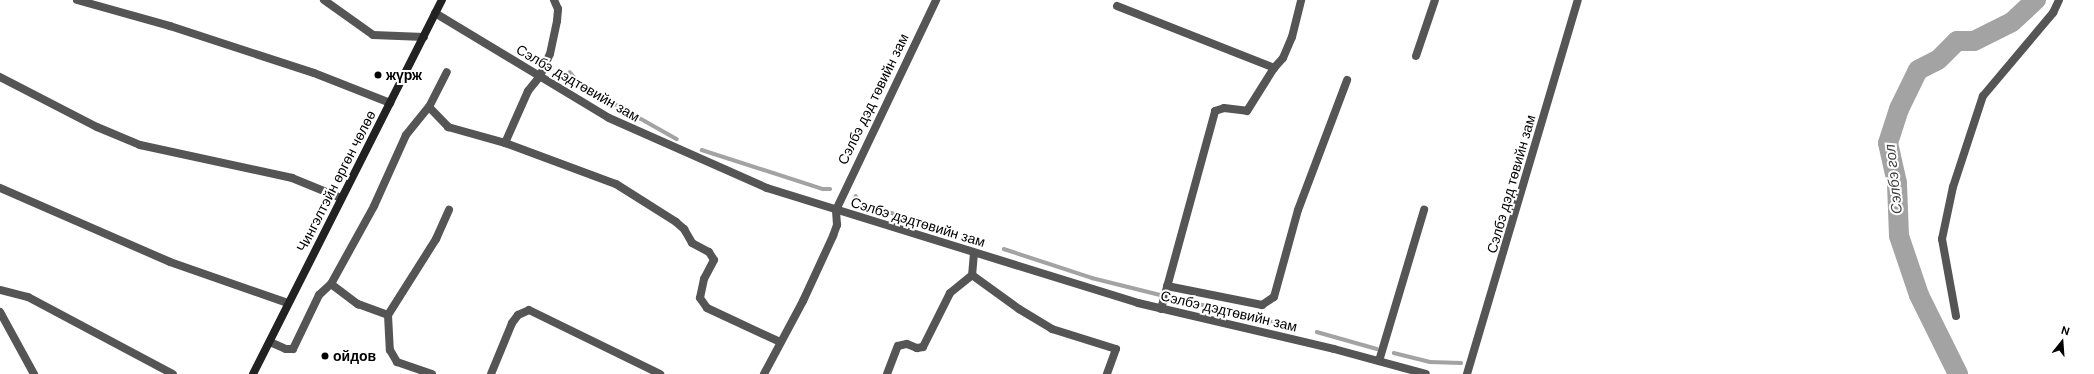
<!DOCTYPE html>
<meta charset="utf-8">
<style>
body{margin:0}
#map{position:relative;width:2094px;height:374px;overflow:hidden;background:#fff;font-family:"DM Sans",sans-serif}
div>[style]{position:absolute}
.stream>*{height:3.5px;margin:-1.75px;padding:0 1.75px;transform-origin:1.75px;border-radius:1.75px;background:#a3a3a3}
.river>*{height:20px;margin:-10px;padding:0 10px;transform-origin:10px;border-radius:10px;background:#a3a3a3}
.minor>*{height:8px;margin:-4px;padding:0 4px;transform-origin:4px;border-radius:4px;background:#555}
.tertiary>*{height:8px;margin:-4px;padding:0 4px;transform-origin:4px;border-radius:4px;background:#555}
.secondary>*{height:8px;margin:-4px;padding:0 4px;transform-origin:4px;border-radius:4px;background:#222}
.dots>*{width:11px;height:11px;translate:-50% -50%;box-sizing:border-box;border:2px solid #fff;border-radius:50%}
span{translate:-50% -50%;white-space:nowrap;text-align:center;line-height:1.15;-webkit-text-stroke:4px #fff;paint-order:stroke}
.poi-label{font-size:14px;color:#000;font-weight:700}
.left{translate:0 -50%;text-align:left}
.street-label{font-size:14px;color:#000}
.water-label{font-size:15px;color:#444;font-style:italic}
.north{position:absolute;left:2042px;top:322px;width:40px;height:40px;-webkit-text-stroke:3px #fff;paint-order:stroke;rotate:17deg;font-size:11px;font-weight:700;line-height:16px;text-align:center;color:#000}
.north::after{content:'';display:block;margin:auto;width:14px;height:18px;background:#000;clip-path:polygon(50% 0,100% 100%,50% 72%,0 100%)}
</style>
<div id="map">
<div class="stream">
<i style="left:570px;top:72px;width:17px;rotate:50deg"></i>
<i style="left:581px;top:85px;width:110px;rotate:29.4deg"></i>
<i style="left:702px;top:150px;width:127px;rotate:17.9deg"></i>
<i style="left:823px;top:189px;width:7px"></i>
<i style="left:856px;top:196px;width:10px;rotate:53deg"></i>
<i style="left:862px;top:204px;width:37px;rotate:17deg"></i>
<i style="left:1004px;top:249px;width:93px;rotate:18.2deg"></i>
<i style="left:1092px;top:278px;width:70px;rotate:14deg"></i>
<i style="left:1174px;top:298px;width:122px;rotate:13.7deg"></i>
<i style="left:1317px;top:332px;width:62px;rotate:15.8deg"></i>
<i style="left:1394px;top:353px;width:37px;rotate:14deg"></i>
<i style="left:1430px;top:362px;width:31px;rotate:2deg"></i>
</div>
<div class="river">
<i style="left:1958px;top:374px;width:88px;rotate:-116.3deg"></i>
<i style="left:1919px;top:295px;width:62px;rotate:-108.7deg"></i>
<i style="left:1899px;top:236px;width:53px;rotate:-92.2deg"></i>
<i style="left:1897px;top:183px;width:41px;rotate:-102.7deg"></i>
<i style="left:1888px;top:143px;width:36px;rotate:-72deg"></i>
<i style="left:1899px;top:109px;width:43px;rotate:-64deg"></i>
<i style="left:1918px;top:70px;width:22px;rotate:-27deg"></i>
<i style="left:1938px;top:60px;width:27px;rotate:-45deg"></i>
<i style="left:1957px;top:41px;width:17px"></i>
<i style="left:1974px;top:41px;width:42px;rotate:-26.6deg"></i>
<i style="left:2012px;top:22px;width:33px;rotate:-43deg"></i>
</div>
<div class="minor">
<i style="left:77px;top:0;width:97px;rotate:15.6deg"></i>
<i style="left:170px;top:26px;width:151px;rotate:18.1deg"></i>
<i style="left:314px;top:73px;width:82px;rotate:21.5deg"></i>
<i style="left:324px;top:0;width:60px;rotate:35.5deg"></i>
<i style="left:373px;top:35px;width:51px;rotate:2.2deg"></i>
<i style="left:1117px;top:6px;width:169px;rotate:21.5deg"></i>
<i style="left:1274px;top:68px;width:13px;rotate:-48deg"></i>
<i style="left:1283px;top:58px;width:23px;rotate:-67deg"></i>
<i style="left:1292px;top:37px;width:38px;rotate:-76deg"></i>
<i style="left:1416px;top:56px;width:59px;rotate:-71.3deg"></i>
<i style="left:0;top:77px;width:109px;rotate:27.3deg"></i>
<i style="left:97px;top:127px;width:47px;rotate:22.7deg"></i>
<i style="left:140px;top:145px;width:156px;rotate:12.2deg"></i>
<i style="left:292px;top:178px;width:53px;rotate:22.2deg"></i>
<i style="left:429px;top:107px;width:28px;rotate:46deg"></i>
<i style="left:448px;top:127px;width:59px;rotate:15.7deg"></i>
<i style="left:505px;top:143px;width:118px;rotate:20.3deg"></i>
<i style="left:616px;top:184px;width:71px;rotate:32.3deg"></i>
<i style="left:676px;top:222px;width:11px;rotate:41deg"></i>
<i style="left:684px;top:229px;width:16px;rotate:60deg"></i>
<i style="left:692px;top:243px;width:19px;rotate:28deg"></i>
<i style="left:709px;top:252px;width:9px;rotate:58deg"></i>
<i style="left:714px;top:260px;width:21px;rotate:118deg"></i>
<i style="left:704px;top:279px;width:19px;rotate:102deg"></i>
<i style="left:700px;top:298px;width:12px;rotate:55deg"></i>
<i style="left:707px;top:308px;width:81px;rotate:25deg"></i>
<i style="left:505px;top:143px;width:57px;rotate:-66.1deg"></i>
<i style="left:528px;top:91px;width:19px;rotate:-51deg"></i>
<i style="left:540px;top:76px;width:24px;rotate:-66deg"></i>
<i style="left:550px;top:54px;width:34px;rotate:-78deg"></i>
<i style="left:557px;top:21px;width:12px;rotate:-85deg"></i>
<i style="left:558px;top:9px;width:10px;rotate:-114deg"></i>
<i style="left:0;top:188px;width:185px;rotate:23.5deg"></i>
<i style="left:170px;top:262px;width:125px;rotate:19.2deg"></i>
<i style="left:974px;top:253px;width:22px;rotate:95deg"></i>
<i style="left:972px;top:275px;width:58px;rotate:35.9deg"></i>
<i style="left:1019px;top:309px;width:39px;rotate:31deg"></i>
<i style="left:1052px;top:329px;width:67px;rotate:17.4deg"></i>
<i style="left:1116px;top:349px;width:27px;rotate:110deg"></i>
<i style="left:331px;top:284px;width:34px;rotate:37deg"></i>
<i style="left:358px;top:304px;width:32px;rotate:20deg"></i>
<i style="left:388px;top:315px;width:35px;rotate:87deg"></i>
<i style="left:390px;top:350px;width:14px;rotate:60deg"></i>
<i style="left:397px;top:362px;width:37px;rotate:19deg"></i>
<i style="left:1167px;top:286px;width:97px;rotate:11.3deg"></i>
<i style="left:1262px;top:305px;width:14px;rotate:-34deg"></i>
<i style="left:1274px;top:297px;width:90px;rotate:-74.6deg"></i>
<i style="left:1298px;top:210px;width:139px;rotate:-69.3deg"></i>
<i style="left:0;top:290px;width:29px;rotate:14deg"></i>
<i style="left:28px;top:297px;width:164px;rotate:28deg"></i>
<i style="left:1161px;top:309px;width:205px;rotate:-74.7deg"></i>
<i style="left:1215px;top:111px;width:9px;rotate:-18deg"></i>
<i style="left:1224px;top:108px;width:23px;rotate:7deg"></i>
<i style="left:1247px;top:111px;width:51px;rotate:-57.9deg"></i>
<i style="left:0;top:312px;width:71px;rotate:61.3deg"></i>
<i style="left:388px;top:315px;width:90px;rotate:-57.7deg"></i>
<i style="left:436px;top:239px;width:32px;rotate:-66deg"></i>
<i style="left:1956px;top:316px;width:78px;rotate:-100.3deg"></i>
<i style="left:1942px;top:239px;width:53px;rotate:-78.1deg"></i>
<i style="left:1953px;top:187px;width:96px;rotate:-71.8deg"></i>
<i style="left:1983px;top:96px;width:109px;rotate:-49.9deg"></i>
<i style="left:2053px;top:13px;width:14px;rotate:-65deg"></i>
<i style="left:270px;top:342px;width:17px;rotate:24deg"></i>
<i style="left:286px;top:349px;width:7px"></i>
<i style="left:293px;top:349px;width:60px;rotate:-64.3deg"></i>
<i style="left:319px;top:295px;width:16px;rotate:-43deg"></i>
<i style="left:331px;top:284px;width:89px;rotate:-61.1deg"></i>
<i style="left:374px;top:206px;width:78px;rotate:-65.7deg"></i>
<i style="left:406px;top:135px;width:36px;rotate:-51deg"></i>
<i style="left:429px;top:107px;width:39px;rotate:-63deg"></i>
<i style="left:1379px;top:361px;width:158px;rotate:-73.4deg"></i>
<i style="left:491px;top:374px;width:55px;rotate:-67.6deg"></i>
<i style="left:512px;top:323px;width:10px;rotate:-53deg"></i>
<i style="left:518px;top:315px;width:12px;rotate:-24deg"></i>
<i style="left:529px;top:310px;width:146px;rotate:26deg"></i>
<i style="left:764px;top:374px;width:83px;rotate:-61.9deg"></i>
<i style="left:803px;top:301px;width:72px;rotate:-65.2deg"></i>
<i style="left:833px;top:236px;width:12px;rotate:-70deg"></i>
<i style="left:837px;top:225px;width:15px;rotate:-94deg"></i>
<i style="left:887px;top:374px;width:30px;rotate:-69deg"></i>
<i style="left:898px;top:346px;width:9px;rotate:-13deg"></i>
<i style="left:907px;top:344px;width:11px;rotate:22deg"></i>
<i style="left:917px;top:348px;width:6px;rotate:-9deg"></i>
<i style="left:923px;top:347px;width:60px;rotate:-63.4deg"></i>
<i style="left:950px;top:293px;width:28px;rotate:-39deg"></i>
</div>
<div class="tertiary">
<i style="left:435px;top:13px;width:203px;rotate:31.1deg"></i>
<i style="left:609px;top:118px;width:173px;rotate:23.9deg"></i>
<i style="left:767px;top:188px;width:388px;rotate:17.2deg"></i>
<i style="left:1138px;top:303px;width:201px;rotate:13.2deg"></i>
<i style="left:1334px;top:349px;width:95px;rotate:15.2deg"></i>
<i style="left:836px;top:210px;width:233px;rotate:-64.5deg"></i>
<i style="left:1467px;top:374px;width:390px;rotate:-73.5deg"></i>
</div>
<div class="secondary">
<i style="left:253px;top:374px;width:419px;rotate:-63.2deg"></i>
</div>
<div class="dots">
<i style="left:378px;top:75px;background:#000"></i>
<i style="left:325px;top:356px;background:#000"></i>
</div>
<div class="poi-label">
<span class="left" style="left:386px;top:75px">жүрж</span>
<span class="left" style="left:333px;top:356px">ойдов</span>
</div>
<div class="street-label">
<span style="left:578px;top:83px;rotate:30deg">Сэлбэ дэдтөвийн зам</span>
<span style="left:873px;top:99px;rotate:-64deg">Сэлбэ дэд төвийн зам</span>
<span style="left:336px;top:181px;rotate:-63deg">Чингэлтэйн өргөн чөлөө</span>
<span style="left:1511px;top:184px;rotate:-74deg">Сэлбэ дэд төвийн зам</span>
<span style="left:918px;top:222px;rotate:17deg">Сэлбэ дэдтөвийн зам</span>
<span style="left:1229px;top:311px;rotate:13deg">Сэлбэ дэдтөвийн зам</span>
</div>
<div class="water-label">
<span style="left:1894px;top:179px;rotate:-96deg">Сэлбэ гол</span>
</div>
<div class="north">N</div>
</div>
